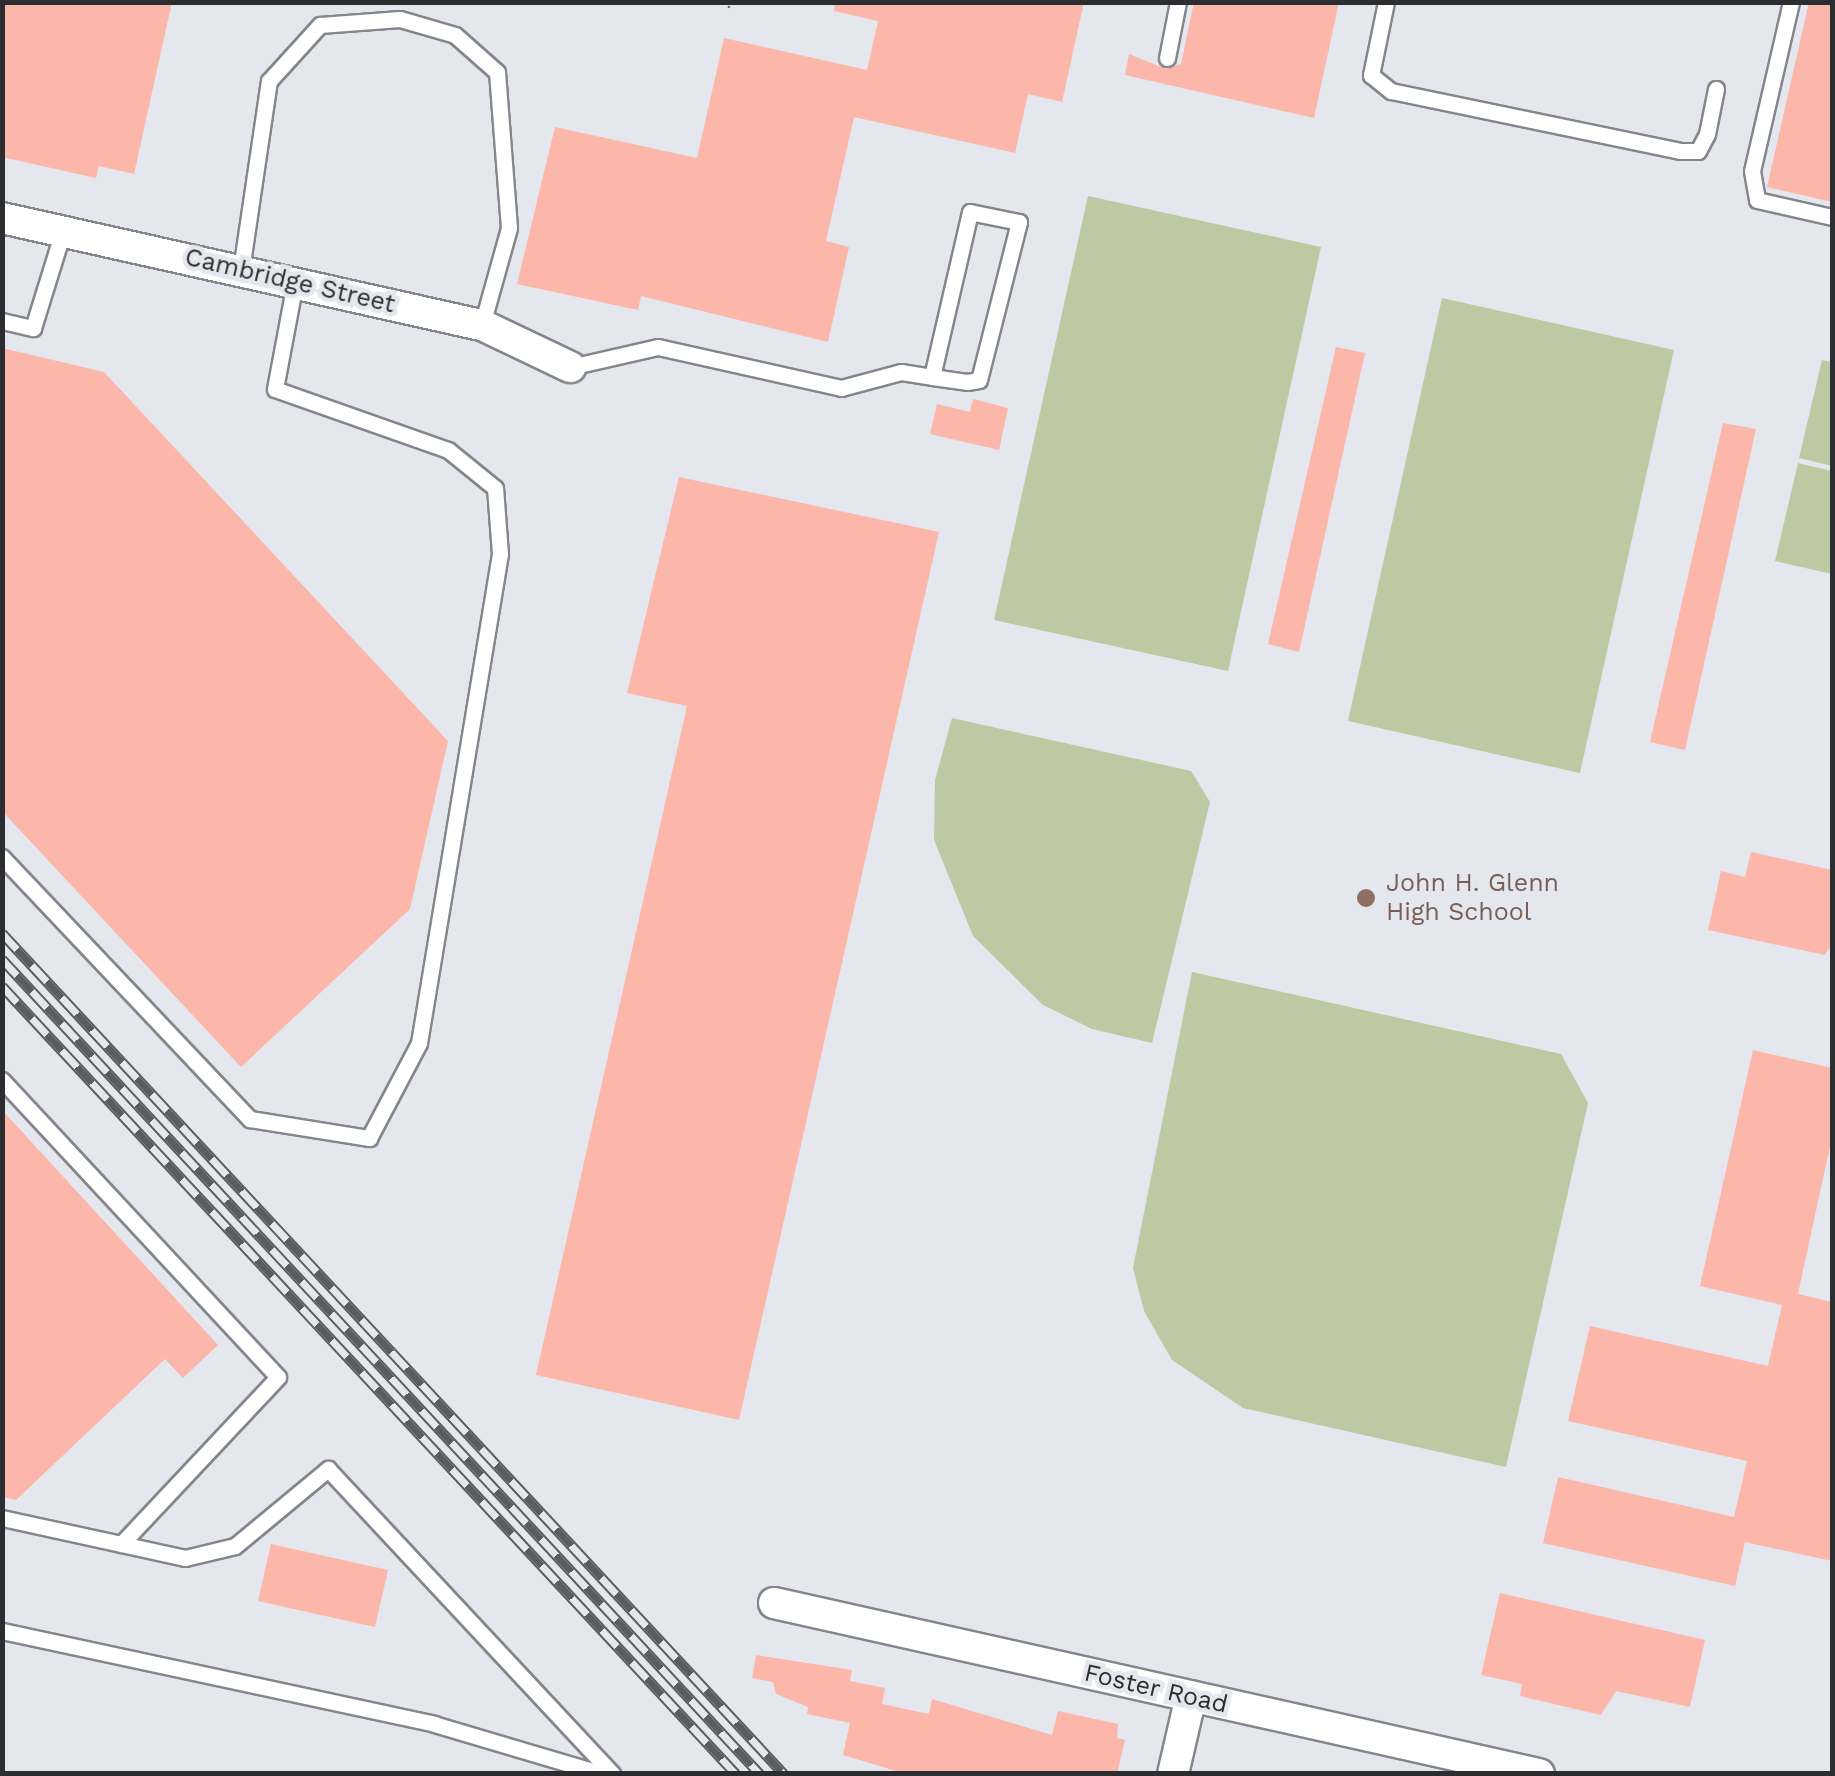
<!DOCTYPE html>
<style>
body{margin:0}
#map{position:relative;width:1835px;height:1776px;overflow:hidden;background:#e4e7ed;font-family:"Work Sans",sans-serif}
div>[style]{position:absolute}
.green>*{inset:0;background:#bccaa3}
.building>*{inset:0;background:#fdb6aa}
.roads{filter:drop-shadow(2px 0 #84868c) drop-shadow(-2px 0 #84868c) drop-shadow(0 2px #84868c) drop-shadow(0 -2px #84868c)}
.service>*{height:15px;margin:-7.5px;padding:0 7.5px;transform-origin:7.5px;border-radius:7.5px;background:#fff}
.minor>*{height:30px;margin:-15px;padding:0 15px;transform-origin:15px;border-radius:15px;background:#fff}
.rail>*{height:11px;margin-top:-5.5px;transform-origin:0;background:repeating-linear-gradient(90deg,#e4e7ed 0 22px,#5b5c60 0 44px);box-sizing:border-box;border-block:2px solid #5b5c60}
.dots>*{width:28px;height:28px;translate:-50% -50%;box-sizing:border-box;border:5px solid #e4e7ed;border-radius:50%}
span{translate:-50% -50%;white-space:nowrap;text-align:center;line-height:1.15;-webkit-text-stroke:9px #e4e7ed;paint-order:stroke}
.street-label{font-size:25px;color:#2c2d30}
.education-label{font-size:25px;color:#785e54}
.left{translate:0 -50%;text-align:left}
.frame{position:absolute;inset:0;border:5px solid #2c2d30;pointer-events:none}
</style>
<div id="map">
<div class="green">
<i style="clip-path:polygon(1088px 196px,1321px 247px,1228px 671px,994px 620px)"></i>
<i style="clip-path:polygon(1442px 298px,1674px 350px,1580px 773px,1348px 721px)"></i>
<i style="clip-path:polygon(1822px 360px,1832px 362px,1832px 466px,1799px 458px)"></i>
<i style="clip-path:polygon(1798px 463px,1832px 471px,1832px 574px,1775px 561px)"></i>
<i style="clip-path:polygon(952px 718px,1191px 771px,1210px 802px,1152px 1043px,1092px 1029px,1043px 1005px,973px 936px,934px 840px,935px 780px)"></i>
<i style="clip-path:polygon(1192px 972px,1561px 1054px,1588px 1103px,1506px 1467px,1243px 1408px,1172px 1360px,1144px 1311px,1133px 1268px)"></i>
</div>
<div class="building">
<i style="clip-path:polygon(2px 2px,172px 2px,134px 174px,99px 166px,96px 178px,2px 157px)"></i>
<i style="clip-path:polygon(835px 2px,1084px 2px,1062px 102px,1028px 94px,1015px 153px,854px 117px,826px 241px,849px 247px,828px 342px,641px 296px,638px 310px,517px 284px,555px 127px,697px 158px,724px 38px,867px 70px,878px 21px,834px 11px)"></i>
<i style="clip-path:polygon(1194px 2px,1339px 2px,1314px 118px,1125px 75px,1129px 54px,1166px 69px,1181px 64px)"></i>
<i style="clip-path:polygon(1809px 2px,1832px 2px,1832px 202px,1767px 187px)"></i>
<i style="clip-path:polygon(1336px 347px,1365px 353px,1299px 652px,1268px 644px)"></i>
<i style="clip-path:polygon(2px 348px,104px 372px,448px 741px,410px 909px,241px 1067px,2px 811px)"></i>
<i style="clip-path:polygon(973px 399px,1008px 408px,999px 450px,930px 434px,937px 404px,970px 412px)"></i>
<i style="clip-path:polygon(1723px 423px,1756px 429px,1685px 750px,1650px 742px)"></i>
<i style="clip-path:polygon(679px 477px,939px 532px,739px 1420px,536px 1375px,687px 706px,627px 693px)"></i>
<i style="clip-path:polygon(1751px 852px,1832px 870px,1832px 943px,1825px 955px,1708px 930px,1721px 871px,1745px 877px)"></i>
<i style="clip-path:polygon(1753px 1050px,1832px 1068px,1832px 1137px,1798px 1294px,1832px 1302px,1832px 1561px,1745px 1542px,1735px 1586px,1543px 1543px,1558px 1477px,1734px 1517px,1747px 1461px,1568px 1421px,1590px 1326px,1768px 1366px,1782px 1305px,1700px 1286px)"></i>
<i style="clip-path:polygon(2px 1110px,218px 1345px,183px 1378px,165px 1359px,16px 1500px,2px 1497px)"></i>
<i style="clip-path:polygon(271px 1544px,388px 1570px,375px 1627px,258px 1601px)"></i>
<i style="clip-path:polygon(1500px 1593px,1705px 1640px,1690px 1707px,1616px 1691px,1601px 1715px,1520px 1696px,1522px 1684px,1481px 1675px)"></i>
<i style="clip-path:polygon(756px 1655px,852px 1670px,850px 1681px,885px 1688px,882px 1704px,929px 1714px,932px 1699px,1052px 1735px,1058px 1711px,1118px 1724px,1117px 1738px,1125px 1740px,1117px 1774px,906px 1774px,843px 1755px,850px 1723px,807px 1714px,808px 1707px,776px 1694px,773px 1682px,752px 1678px)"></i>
</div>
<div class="roads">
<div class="service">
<i style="left:1386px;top:2px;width:75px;rotate:101.6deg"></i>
<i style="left:1371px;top:75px;width:26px;rotate:39deg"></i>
<i style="left:1391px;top:91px;width:295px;rotate:11.7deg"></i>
<i style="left:1680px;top:151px;width:18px"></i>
<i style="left:1698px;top:151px;width:19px;rotate:-62deg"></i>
<i style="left:1707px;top:134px;width:46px;rotate:-78.7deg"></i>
<i style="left:1791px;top:2px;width:173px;rotate:103deg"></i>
<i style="left:1752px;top:171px;width:29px;rotate:80deg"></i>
<i style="left:1757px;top:200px;width:77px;rotate:12.8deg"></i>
<i style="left:1167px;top:58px;width:57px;rotate:-78.9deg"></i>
<i style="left:241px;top:270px;width:191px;rotate:-81.6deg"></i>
<i style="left:269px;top:81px;width:76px;rotate:-47.7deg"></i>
<i style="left:320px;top:25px;width:80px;rotate:-4.3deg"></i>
<i style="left:400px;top:19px;width:57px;rotate:16.2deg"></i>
<i style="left:455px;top:35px;width:56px;rotate:41.4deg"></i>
<i style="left:497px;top:72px;width:156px;rotate:85.6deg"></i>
<i style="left:509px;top:228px;width:101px;rotate:105.6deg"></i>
<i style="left:2px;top:321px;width:32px;rotate:13deg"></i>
<i style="left:33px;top:328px;width:102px;rotate:-72.8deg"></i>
<i style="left:570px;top:367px;width:90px;rotate:-12.8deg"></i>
<i style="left:658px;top:347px;width:188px;rotate:12.6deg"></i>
<i style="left:841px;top:388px;width:62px;rotate:-14.9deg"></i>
<i style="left:901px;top:372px;width:31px;rotate:9deg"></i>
<i style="left:932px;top:377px;width:35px;rotate:8deg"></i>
<i style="left:967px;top:382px;width:12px;rotate:-9deg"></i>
<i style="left:979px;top:380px;width:163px;rotate:-75.8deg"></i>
<i style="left:1019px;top:222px;width:50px;rotate:-168.5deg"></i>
<i style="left:970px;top:212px;width:169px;rotate:103deg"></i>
<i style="left:2px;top:857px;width:361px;rotate:46.6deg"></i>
<i style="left:250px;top:1119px;width:121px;rotate:9.1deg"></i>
<i style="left:369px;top:1138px;width:107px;rotate:-62.2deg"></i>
<i style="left:419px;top:1043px;width:496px;rotate:-80.6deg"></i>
<i style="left:500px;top:554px;width:66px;rotate:-94.3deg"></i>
<i style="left:495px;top:488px;width:60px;rotate:-141deg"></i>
<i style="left:448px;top:450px;width:183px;rotate:-160.6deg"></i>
<i style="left:275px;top:389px;width:109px;rotate:-79.4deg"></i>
<i style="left:2px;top:1080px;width:405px;rotate:47.1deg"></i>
<i style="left:278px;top:1377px;width:229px;rotate:133.2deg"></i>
<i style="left:2px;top:1518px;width:187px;rotate:12.3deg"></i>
<i style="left:185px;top:1558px;width:51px;rotate:-13.5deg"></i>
<i style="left:235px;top:1546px;width:121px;rotate:-39.6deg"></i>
<i style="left:328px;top:1469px;width:417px;rotate:47deg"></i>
<i style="left:2px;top:1631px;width:442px;rotate:12.1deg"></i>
<i style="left:434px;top:1724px;width:176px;rotate:16.5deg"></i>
</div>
<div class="minor">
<i style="left:2px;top:218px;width:492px;rotate:12.6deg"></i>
<i style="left:482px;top:325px;width:98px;rotate:25.5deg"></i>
<i style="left:774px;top:1603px;width:784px;rotate:12.6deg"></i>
<i style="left:1173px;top:1774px;width:80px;rotate:-77deg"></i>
</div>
</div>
<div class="rail">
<i style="left:730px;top:2px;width:2px;rotate:27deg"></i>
<i style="left:2px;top:933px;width:1148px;rotate:47.08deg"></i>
<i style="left:2px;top:959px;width:1113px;rotate:47.08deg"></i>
<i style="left:2px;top:986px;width:1077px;rotate:47.03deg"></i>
</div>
<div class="dots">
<i style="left:1366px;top:898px;background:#8d6e63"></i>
</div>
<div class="street-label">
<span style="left:290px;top:281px;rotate:13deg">Cambridge Street</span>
<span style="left:1156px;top:1689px;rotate:13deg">Foster Road</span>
</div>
<div class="education-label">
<span class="left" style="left:1386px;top:898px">John H. Glenn<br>High School</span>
</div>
<div class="frame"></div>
</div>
